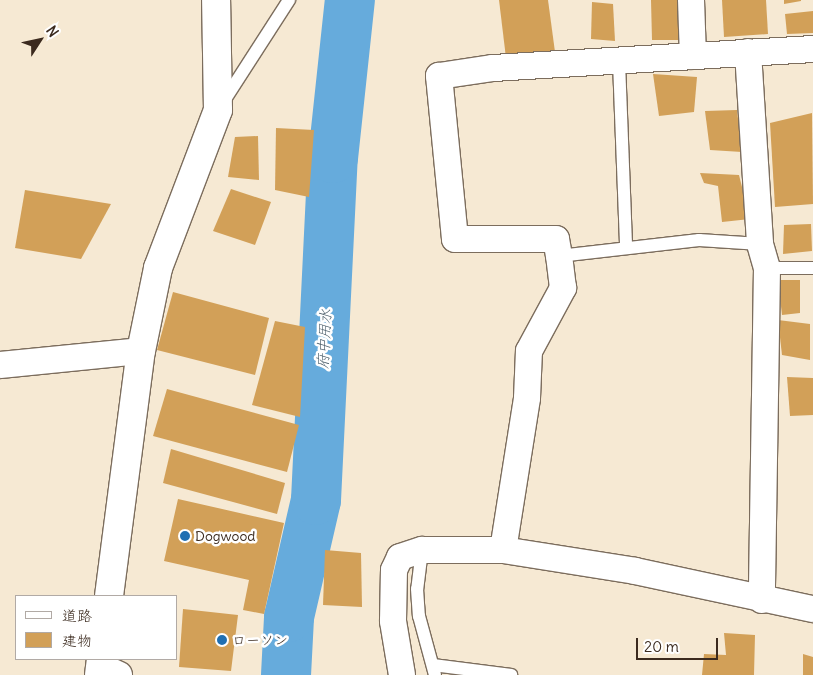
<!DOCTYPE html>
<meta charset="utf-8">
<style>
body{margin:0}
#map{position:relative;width:813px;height:675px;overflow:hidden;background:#f6e9d3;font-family:Delius,"Klee One",sans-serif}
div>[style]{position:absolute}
.river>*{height:50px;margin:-25px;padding:0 25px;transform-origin:25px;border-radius:25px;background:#66abdc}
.building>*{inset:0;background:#d2a058}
.roads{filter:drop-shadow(1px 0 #7c6d5d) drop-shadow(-1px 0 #7c6d5d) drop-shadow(0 1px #7c6d5d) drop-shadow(0 -1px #7c6d5d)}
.service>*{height:12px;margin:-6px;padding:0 6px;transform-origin:6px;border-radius:6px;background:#fff}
.minor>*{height:26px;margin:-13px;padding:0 13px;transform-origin:13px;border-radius:13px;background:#fff}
.tertiary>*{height:28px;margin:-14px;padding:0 14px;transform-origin:14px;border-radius:14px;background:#fff}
.dots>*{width:14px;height:14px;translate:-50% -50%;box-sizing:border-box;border:2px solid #fff;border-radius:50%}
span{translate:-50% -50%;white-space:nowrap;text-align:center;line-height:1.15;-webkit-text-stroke:5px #fff;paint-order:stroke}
.poi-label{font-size:14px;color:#3b2a1e}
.left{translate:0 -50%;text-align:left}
.water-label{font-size:15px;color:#4c5e6a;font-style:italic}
.legend{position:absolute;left:15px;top:595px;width:162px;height:65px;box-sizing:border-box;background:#fff;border:1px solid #b1aaa5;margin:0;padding:6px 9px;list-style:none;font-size:15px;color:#3b2a1e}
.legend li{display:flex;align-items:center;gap:10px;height:25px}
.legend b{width:25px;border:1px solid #b1aaa5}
.north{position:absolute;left:15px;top:15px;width:50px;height:50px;-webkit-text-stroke:4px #fff;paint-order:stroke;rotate:55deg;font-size:14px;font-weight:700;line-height:20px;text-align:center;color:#3b2a1e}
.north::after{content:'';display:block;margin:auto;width:18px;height:22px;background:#3b2a1e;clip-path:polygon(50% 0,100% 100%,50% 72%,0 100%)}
.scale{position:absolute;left:636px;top:638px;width:82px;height:22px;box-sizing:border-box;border:2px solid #3b2a1e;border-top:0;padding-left:6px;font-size:15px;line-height:18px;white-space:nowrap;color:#3b2a1e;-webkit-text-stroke:4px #fff;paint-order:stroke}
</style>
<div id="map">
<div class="river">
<i style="left:286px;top:675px;width:58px;rotate:-87deg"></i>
<i style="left:289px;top:617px;width:120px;rotate:-77deg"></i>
<i style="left:316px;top:500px;width:342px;rotate:-87.2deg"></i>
<i style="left:333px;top:158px;width:159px;rotate:-83.9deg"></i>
</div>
<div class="building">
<i style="clip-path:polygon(499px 0,548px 0,555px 52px,506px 58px)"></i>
<i style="clip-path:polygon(651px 0,678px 0,683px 40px,652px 40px)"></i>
<i style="clip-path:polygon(722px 0,766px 0,768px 34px,724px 37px)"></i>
<i style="clip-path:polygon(784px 0,801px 0,801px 1px,784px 4px)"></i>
<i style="clip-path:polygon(592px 2px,613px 4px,615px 41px,591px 39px)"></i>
<i style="clip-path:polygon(813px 11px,813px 33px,787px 34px,785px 14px)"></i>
<i style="clip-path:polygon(653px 74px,697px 77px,694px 112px,659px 116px)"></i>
<i style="clip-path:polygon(737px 110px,742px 152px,710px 150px,705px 111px)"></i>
<i style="clip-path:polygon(812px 113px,813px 204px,775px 207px,770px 123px)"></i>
<i style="clip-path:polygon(276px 128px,314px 130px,309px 197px,275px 190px)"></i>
<i style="clip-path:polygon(258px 136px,259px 180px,228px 177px,235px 137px)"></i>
<i style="clip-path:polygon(700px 173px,739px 175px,750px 219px,722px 222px,718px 186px,704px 183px)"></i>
<i style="clip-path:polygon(231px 189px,271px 202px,255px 245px,213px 231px)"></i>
<i style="clip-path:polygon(25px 190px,111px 204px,81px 259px,15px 248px)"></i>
<i style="clip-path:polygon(811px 224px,812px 251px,783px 254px,784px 225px)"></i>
<i style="clip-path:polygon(778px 280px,800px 280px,800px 313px,782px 315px)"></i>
<i style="clip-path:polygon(173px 292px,269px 318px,255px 375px,157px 350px)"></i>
<i style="clip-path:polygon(778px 320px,810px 324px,810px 360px,782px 355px)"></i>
<i style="clip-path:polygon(275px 321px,305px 327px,300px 417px,252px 405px)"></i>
<i style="clip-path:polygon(787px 377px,813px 378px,813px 415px,790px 416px)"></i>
<i style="clip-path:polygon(167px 389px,299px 425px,287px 472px,153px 436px)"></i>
<i style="clip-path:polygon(171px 449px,285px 483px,277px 514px,163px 483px)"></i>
<i style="clip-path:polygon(178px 499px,284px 523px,264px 614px,243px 610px,249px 580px,164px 561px)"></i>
<i style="clip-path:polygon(325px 550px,361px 553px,362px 607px,323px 605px)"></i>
<i style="clip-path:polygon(183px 609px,238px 615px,231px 671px,179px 667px)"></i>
<i style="clip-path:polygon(724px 633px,755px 635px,754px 675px,702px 675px,704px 654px,726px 655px)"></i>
<i style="clip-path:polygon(803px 654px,813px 657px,813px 675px,803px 675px)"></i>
</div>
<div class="roads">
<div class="service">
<i style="left:619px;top:62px;width:185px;rotate:87.8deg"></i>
<i style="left:222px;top:104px;width:124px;rotate:-57.2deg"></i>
<i style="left:559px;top:256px;width:141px;rotate:-6.5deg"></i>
<i style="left:699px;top:240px;width:61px;rotate:3.8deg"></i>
<i style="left:767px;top:268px;width:46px"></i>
<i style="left:422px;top:550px;width:39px;rotate:97deg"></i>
<i style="left:417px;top:589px;width:27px;rotate:86deg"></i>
<i style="left:419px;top:616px;width:61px;rotate:74.8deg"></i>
<i style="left:433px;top:665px;width:79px;rotate:7.3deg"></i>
</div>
<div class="minor">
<i style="left:691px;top:0;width:56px;rotate:88deg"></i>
<i style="left:748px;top:52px;width:192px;rotate:86.4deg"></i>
<i style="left:760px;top:244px;width:25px;rotate:74deg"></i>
<i style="left:767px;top:268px;width:332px;rotate:90.9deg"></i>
<i style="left:0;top:365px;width:142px;rotate:-5.7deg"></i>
<i style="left:503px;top:550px;width:154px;rotate:-81deg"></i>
<i style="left:527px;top:398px;width:47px;rotate:-87.6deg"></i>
<i style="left:529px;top:351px;width:72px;rotate:-61.6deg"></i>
<i style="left:563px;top:288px;width:32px;rotate:-97deg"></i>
<i style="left:559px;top:256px;width:17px;rotate:-100deg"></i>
<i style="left:556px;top:239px;width:101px;rotate:180deg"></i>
<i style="left:455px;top:239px;width:164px;rotate:-95.6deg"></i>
<i style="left:439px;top:76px;width:55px;rotate:-8.4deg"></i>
<i style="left:493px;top:68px;width:321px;rotate:-3.4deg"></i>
<i style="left:100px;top:666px;width:21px;rotate:25deg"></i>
<i style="left:402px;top:675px;width:55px;rotate:-99.5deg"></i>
<i style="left:393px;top:621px;width:51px;rotate:-88.9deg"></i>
<i style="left:394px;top:570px;width:14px;rotate:-65deg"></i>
<i style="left:400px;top:557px;width:23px;rotate:-18deg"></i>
<i style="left:422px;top:550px;width:81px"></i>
<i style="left:503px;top:550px;width:134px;rotate:9deg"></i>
<i style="left:635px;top:571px;width:182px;rotate:12.1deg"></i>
</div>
<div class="tertiary">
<i style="left:109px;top:596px;width:247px;rotate:-82.6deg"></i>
<i style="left:141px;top:351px;width:85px;rotate:-78.4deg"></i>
<i style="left:158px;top:268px;width:169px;rotate:-69.2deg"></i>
<i style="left:218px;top:110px;width:110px;rotate:-91deg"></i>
<i style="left:99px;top:675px;width:16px;rotate:-83deg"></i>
</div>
</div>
<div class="dots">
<i style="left:185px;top:536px;background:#1f6fb2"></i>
<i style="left:222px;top:640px;background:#1f6fb2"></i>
</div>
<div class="poi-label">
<span class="left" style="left:195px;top:536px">Dogwood</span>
<span class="left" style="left:232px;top:640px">ローソン</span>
</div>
<div class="water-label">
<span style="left:324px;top:339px;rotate:-87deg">府中用水</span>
</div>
<ul class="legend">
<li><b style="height:6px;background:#fff"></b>道路</li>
<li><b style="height:14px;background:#d2a058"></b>建物</li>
</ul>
<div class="north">N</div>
<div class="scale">20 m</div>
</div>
